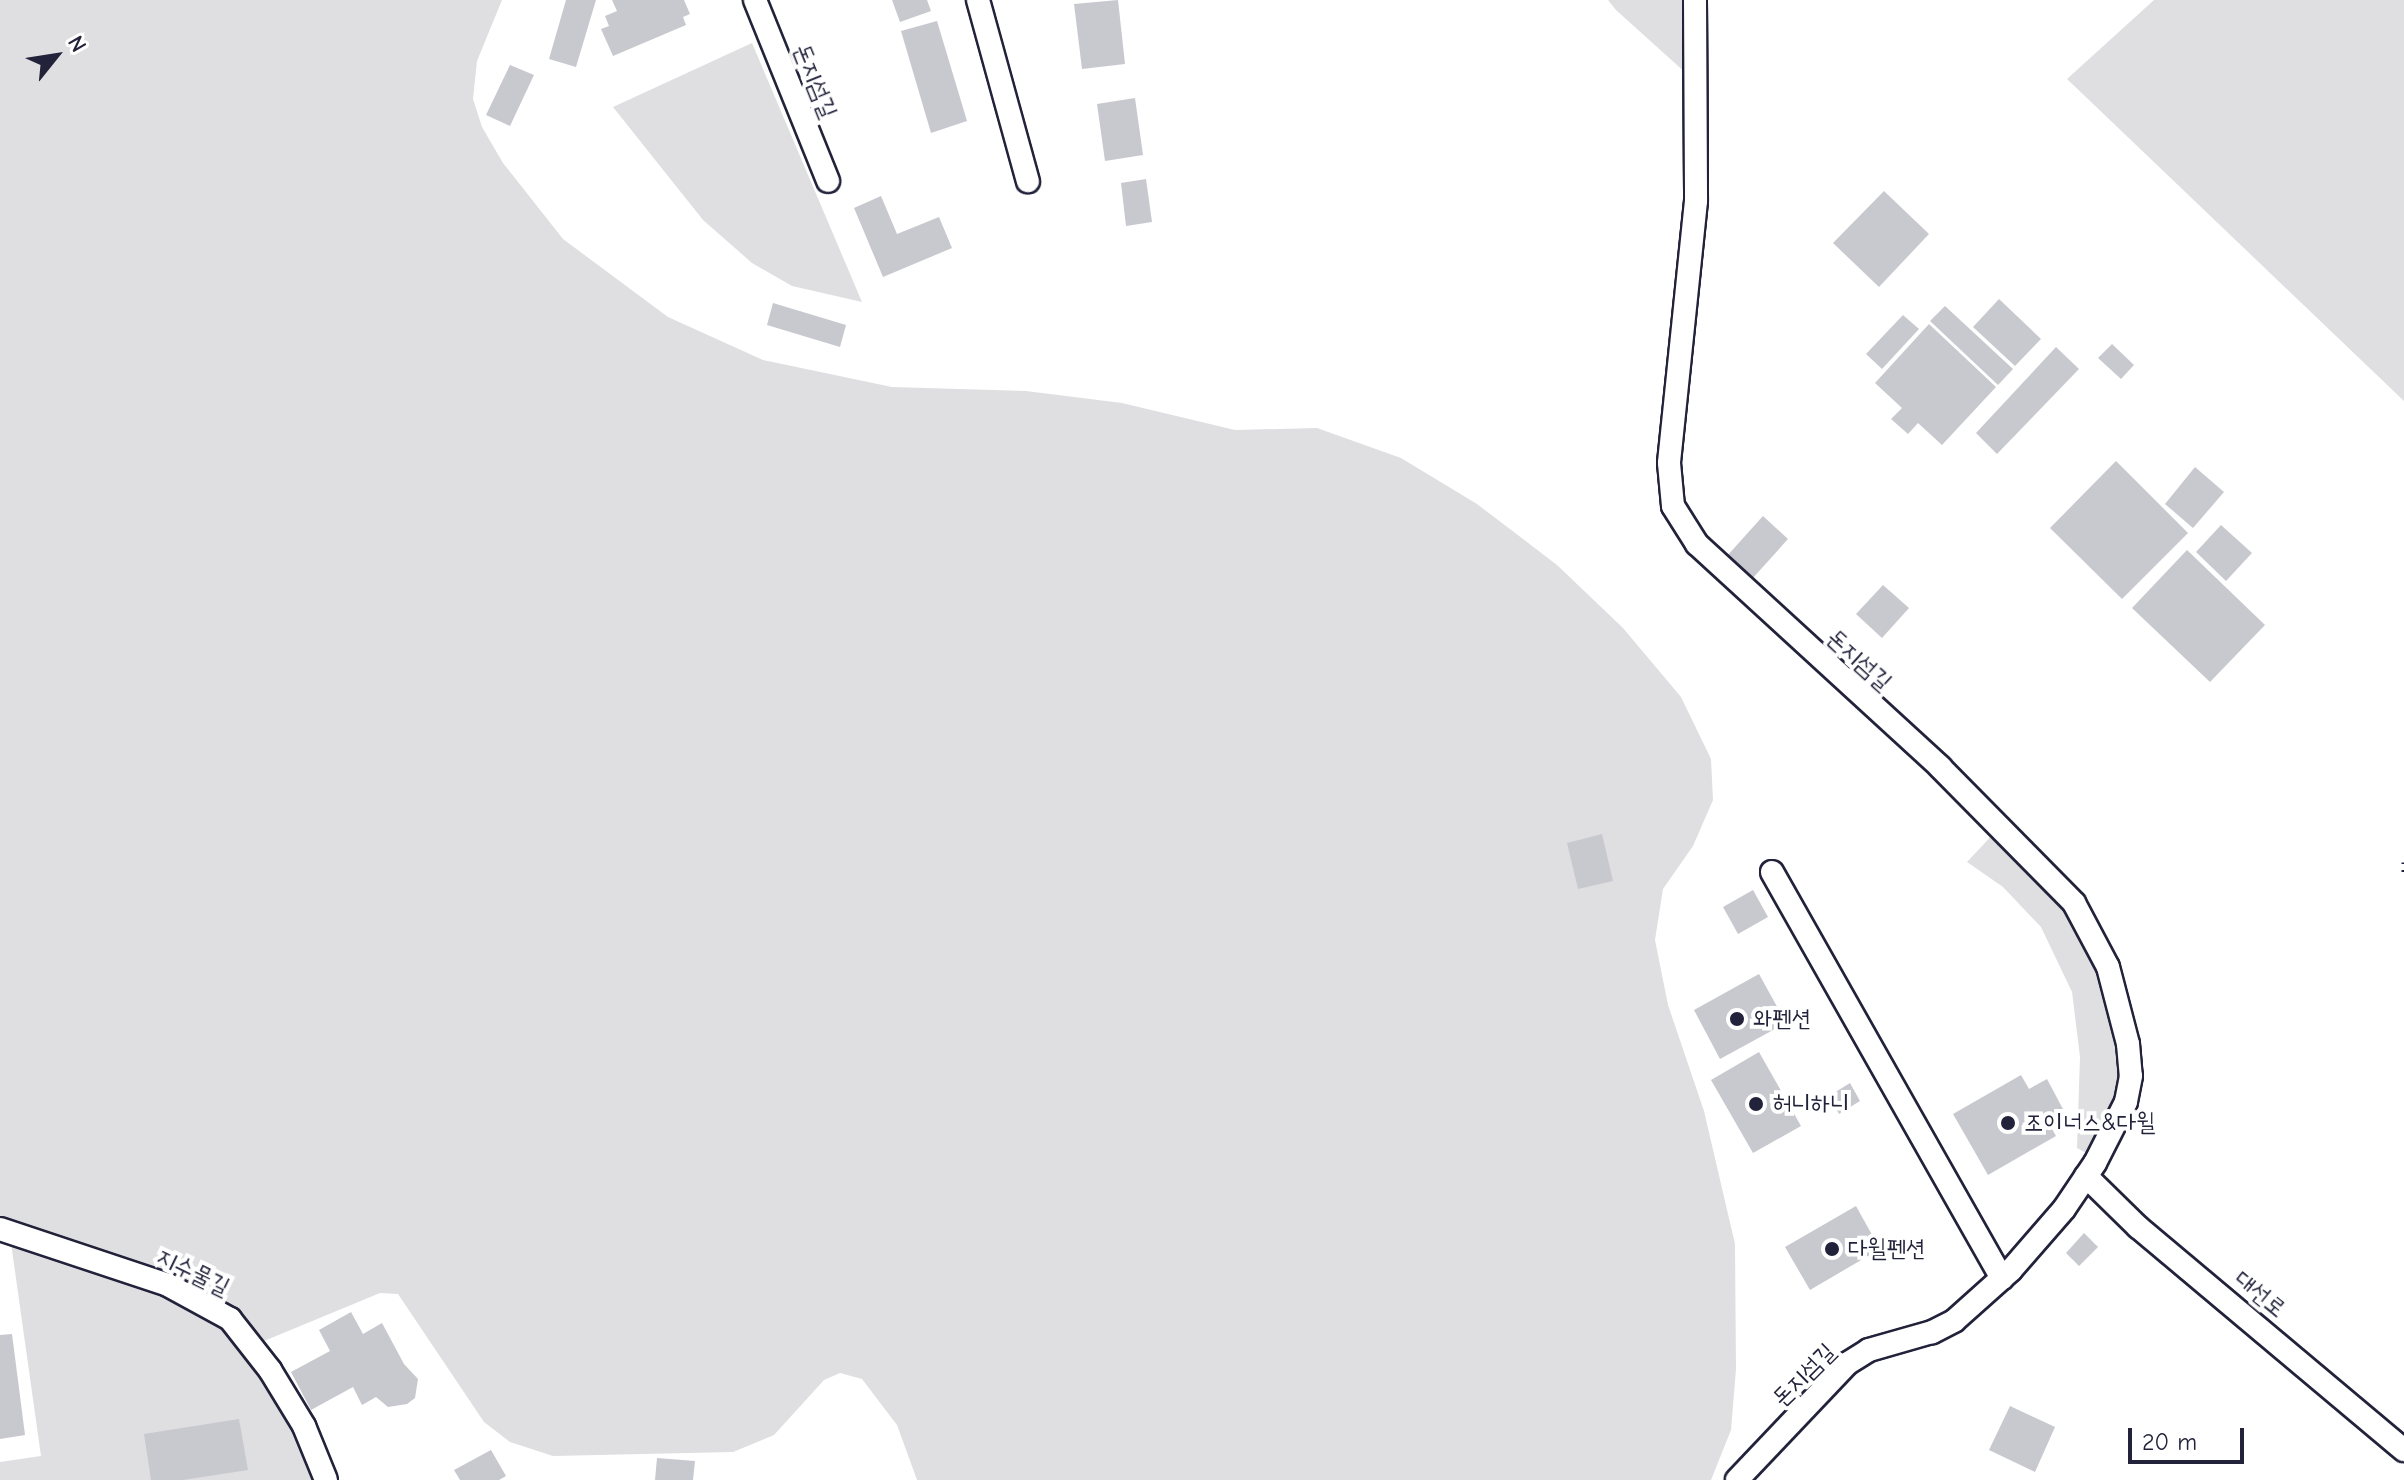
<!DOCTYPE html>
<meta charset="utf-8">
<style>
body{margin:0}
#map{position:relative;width:2404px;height:1480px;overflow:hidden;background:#fff;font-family:"Comic Neue","Poor Story",sans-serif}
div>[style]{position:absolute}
.green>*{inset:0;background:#dfdfe2}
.building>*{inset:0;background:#c8c8cf}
.path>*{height:5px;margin-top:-2.5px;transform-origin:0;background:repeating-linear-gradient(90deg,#22223b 0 2px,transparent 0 8px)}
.roads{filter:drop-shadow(2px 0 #22223b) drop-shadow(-2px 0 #22223b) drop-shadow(0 2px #22223b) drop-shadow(0 -2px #22223b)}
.lane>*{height:22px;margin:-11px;padding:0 11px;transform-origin:11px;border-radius:11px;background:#fff}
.dots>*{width:22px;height:22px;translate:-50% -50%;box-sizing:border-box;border:4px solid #fff;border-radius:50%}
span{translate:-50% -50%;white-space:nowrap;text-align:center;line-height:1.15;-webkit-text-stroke:8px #fff;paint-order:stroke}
.street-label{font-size:24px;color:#22223b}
.poi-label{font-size:24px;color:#22223b}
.left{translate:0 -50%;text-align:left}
.north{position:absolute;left:16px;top:16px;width:80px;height:80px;-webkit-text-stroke:6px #fff;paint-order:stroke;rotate:60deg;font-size:22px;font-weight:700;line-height:32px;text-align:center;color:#22223b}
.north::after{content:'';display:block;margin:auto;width:28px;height:36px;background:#22223b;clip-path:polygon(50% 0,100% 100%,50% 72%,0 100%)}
.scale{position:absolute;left:2128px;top:1428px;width:116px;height:36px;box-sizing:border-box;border:4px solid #22223b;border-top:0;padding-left:10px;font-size:24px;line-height:28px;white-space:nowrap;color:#22223b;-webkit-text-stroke:6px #fff;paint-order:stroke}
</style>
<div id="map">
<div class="green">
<i style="clip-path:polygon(0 0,502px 0,477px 61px,473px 99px,482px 127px,503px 163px,563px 239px,668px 317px,763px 360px,892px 387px,1026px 391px,1122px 403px,1235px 430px,1317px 428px,1401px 458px,1477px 504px,1557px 565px,1623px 628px,1681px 697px,1711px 759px,1713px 800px,1693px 846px,1663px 889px,1655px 940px,1668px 1005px,1704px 1111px,1735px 1244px,1736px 1369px,1731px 1430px,1711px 1480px,917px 1480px,897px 1425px,862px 1379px,840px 1373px,824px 1380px,774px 1435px,733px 1452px,553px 1456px,510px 1442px,484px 1422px,398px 1294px,380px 1293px,264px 1341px,250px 1324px,220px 1301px,148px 1268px,0 1219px)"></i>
<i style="clip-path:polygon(1608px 0,1687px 0,1688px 75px,1616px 10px)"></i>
<i style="clip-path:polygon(2154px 0,2404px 0,2404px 401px,2067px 79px)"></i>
<i style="clip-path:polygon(752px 43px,862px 302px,792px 286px,752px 263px,703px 220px,613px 107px)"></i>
<i style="clip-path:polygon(1996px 831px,2070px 914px,2109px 995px,2122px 1070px,2116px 1104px,2096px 1142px,2086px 1153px,2077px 1148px,2080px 1057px,2072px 992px,2041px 927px,2003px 887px,1967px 862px)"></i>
<i style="clip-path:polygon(11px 1243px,165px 1295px,222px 1328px,240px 1348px,289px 1426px,315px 1480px,0 1480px,0 1462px,41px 1456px)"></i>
</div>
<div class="building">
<i style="clip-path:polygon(566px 0,596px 0,576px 67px,549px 59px)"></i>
<i style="clip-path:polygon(612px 0,684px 0,690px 14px,683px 17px,686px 25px,613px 56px,601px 29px,609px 26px,605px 16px,617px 11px)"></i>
<i style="clip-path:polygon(892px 0,927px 0,931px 11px,900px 22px)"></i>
<i style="clip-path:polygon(1118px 0,1125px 64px,1082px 69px,1074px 4px)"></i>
<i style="clip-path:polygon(937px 21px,967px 121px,931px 133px,901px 31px)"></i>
<i style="clip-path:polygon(510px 65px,534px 75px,510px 126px,486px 115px)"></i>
<i style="clip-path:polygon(1135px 98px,1143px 155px,1105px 161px,1097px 104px)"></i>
<i style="clip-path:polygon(1146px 179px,1152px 222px,1126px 226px,1121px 183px)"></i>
<i style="clip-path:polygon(1884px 191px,1929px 234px,1879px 287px,1833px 243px)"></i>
<i style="clip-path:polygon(881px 196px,897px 234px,939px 217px,952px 248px,883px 277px,854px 208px)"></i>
<i style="clip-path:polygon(1999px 299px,2041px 339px,2015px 366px,1973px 327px)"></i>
<i style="clip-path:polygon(773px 303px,846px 325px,840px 347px,767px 325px)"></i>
<i style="clip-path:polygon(1945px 306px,2013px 369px,1998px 385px,1930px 321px)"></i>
<i style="clip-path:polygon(1903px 315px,1919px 329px,1882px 369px,1866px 354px)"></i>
<i style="clip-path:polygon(1929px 324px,1996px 387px,1942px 445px,1918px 423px,1908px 434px,1891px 419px,1902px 408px,1875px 383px)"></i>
<i style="clip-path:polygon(2112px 344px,2134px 365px,2121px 379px,2098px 358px)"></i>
<i style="clip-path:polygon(2056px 347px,2079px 369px,1997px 454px,1976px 433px)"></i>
<i style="clip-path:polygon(2116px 461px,2188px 533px,2122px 599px,2050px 528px)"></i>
<i style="clip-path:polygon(2195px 467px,2224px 492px,2193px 528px,2165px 504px)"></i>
<i style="clip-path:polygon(1763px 516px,1788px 539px,1752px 579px,1727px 556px)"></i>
<i style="clip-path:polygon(2221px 525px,2252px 553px,2226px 581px,2196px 552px)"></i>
<i style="clip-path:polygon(2187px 550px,2265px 625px,2210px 682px,2132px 608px)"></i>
<i style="clip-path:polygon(1883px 585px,1909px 608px,1882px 638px,1856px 614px)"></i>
<i style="clip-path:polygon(1602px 834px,1613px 881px,1578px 889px,1567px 843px)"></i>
<i style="clip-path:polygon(1753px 890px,1768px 917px,1738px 934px,1723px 907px)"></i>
<i style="clip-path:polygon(1759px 974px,1786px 1023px,1720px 1059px,1694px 1010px)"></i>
<i style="clip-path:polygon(1759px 1052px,1801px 1126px,1753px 1153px,1711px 1080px)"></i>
<i style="clip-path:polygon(2021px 1075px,2029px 1089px,2047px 1079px,2064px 1111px,2047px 1120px,2056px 1136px,1988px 1175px,1953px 1114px)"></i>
<i style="clip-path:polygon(1850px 1083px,1860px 1101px,1839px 1114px,1829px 1096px)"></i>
<i style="clip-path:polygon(1856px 1206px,1880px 1249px,1810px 1290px,1785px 1247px)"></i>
<i style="clip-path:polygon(2084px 1233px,2098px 1247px,2079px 1266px,2066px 1253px)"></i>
<i style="clip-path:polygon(351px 1312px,363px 1334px,382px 1323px,404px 1364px,418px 1379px,415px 1398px,407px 1404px,388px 1407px,376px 1397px,362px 1405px,353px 1387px,311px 1410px,291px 1372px,330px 1351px,319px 1330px)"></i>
<i style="clip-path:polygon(12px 1334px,25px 1435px,0 1439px,0 1335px)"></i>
<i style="clip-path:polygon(2010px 1406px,2055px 1427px,2035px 1472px,1989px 1450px)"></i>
<i style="clip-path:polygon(239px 1419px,248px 1470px,183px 1480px,151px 1480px,144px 1434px)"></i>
<i style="clip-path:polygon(491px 1450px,506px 1476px,499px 1480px,460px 1480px,454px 1470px)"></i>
<i style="clip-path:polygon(657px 1458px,695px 1461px,693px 1480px,655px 1480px)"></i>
</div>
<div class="path">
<i style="left:2404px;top:862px;width:15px;rotate:90deg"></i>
</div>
<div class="roads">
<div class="lane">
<i style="left:755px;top:0;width:195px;rotate:68deg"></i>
<i style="left:978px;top:0;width:188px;rotate:74.6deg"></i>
<i style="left:1695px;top:0;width:201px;rotate:89.7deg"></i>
<i style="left:1696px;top:201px;width:263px;rotate:95.9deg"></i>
<i style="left:1669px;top:463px;width:43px;rotate:84.7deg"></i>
<i style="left:1673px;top:506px;width:45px;rotate:57.7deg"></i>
<i style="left:1697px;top:544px;width:330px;rotate:42.5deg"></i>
<i style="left:1940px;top:767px;width:191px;rotate:45.4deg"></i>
<i style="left:2074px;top:903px;width:72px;rotate:62deg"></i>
<i style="left:2108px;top:967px;width:80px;rotate:75.4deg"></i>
<i style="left:2128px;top:1044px;width:32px;rotate:85deg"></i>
<i style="left:2131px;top:1076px;width:26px;rotate:101deg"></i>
<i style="left:2126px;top:1102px;width:68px;rotate:116.9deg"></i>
<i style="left:2095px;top:1163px;width:55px;rotate:124deg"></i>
<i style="left:2064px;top:1209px;width:81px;rotate:131deg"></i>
<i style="left:2011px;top:1270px;width:76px;rotate:138.2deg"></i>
<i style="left:1954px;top:1321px;width:25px;rotate:153deg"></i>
<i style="left:1932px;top:1332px;width:66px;rotate:164.1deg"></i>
<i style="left:1869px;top:1350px;width:26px;rotate:148deg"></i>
<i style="left:1847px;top:1364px;width:160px;rotate:133.5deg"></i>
<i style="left:1772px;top:872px;width:467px;rotate:60.5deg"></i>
<i style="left:2086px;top:1176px;width:73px;rotate:44.4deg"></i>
<i style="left:2138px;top:1227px;width:347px;rotate:40deg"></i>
<i style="left:0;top:1229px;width:177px;rotate:18.4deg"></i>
<i style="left:168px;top:1285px;width:71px;rotate:28.7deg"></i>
<i style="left:230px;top:1319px;width:65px;rotate:51.9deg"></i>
<i style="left:270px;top:1370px;width:66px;rotate:58.7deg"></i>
<i style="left:304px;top:1426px;width:58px;rotate:67.8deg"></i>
</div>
</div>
<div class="dots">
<i style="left:1737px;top:1019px;background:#22223b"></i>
<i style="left:1756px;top:1104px;background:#22223b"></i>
<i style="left:2008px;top:1123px;background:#22223b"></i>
<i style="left:1832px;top:1249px;background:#22223b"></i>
</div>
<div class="street-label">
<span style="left:815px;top:81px;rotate:68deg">돈지섬길</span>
<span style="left:1859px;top:660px;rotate:42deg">돈지섬길</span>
<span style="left:193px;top:1272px;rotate:26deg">지수물길</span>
<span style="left:2260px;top:1294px;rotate:39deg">대선로</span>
<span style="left:1804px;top:1375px;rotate:-45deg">돈지섬길</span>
</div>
<div class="poi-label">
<span class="left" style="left:1753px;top:1019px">와펜션</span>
<span class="left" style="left:1772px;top:1104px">허니하니</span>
<span class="left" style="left:2024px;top:1123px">조이너스&amp;다윌</span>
<span class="left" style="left:1848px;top:1249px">다윌펜션</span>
</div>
<div class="north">N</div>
<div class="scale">20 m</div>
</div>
